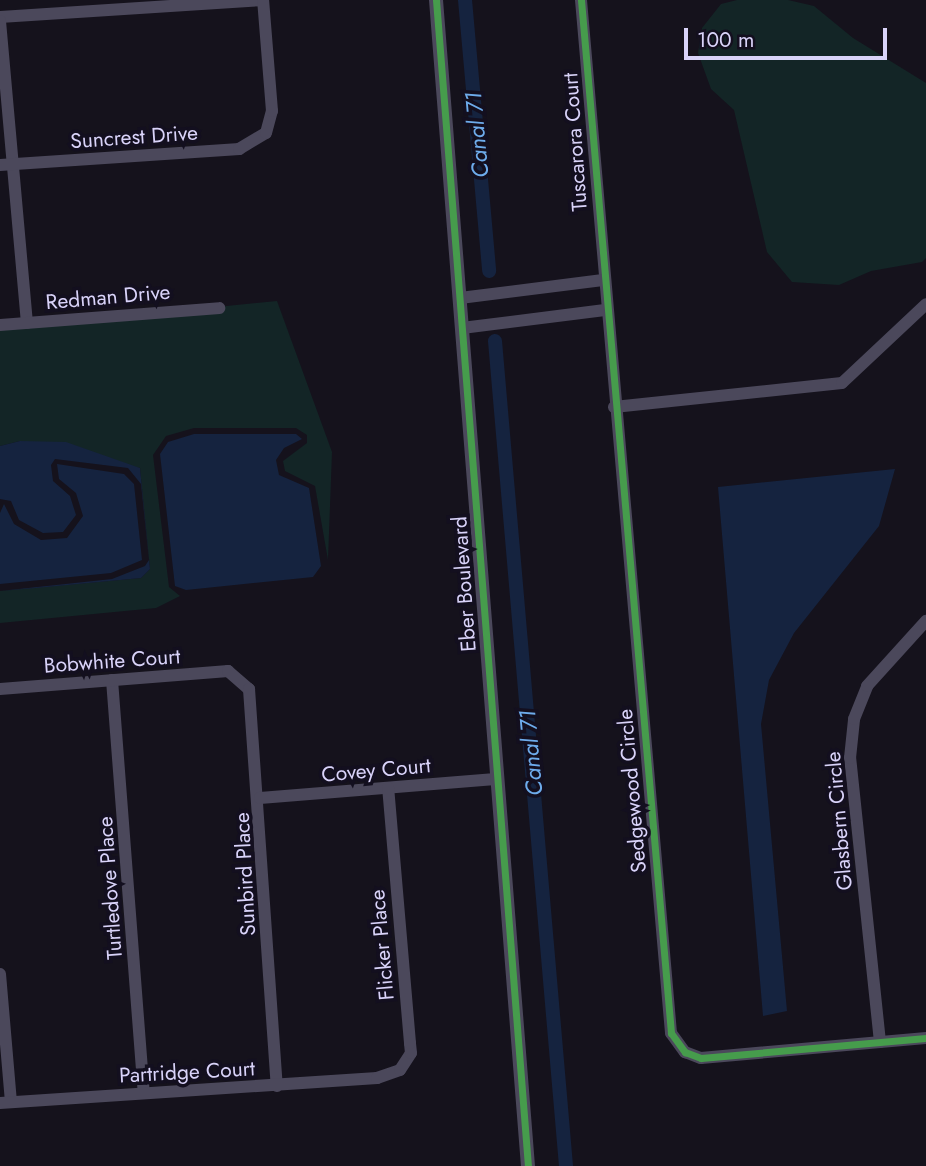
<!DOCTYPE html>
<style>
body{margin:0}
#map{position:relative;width:926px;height:1166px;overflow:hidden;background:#15121c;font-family:Jost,sans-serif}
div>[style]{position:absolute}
.green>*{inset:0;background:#132526}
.water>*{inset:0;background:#15233f}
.canal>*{height:14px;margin:-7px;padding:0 7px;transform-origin:7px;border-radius:7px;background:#15233f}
.minor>*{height:12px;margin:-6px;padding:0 6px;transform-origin:6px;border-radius:6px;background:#4b485b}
.tertiary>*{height:14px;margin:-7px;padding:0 7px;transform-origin:7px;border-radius:7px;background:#4b485b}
.cycleway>*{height:7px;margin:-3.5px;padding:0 3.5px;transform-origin:3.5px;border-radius:3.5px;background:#469c4c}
span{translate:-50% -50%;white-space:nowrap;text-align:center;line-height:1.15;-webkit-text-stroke:7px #130f1f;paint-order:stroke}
.street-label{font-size:21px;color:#d9d3f9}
.water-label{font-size:23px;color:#6eacec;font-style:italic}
.scale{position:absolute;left:684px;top:28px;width:203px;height:32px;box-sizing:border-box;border:4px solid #d9d3f9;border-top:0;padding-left:9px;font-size:21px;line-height:24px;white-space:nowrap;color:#d9d3f9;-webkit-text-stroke:5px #130f1f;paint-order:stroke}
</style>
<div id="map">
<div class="green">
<i style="clip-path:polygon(737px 0,788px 0,814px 6px,853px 38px,926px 83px,926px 258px,922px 262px,871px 271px,839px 285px,792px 282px,767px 252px,734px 110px,711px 89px,698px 53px,702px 28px,721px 4px)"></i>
<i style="clip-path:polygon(277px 301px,332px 452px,328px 560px,315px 486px,285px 471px,283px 461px,307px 443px,307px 435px,296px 428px,194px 428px,166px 436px,153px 455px,169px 587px,180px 596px,156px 608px,0 623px,0 591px,141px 578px,150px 569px,140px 468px,20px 441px,0 446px,0 329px)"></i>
</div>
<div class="water">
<i style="clip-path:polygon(194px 434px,296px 434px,302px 439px,284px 448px,276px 460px,279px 475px,309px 488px,321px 566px,313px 577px,186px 590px,175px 586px,160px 454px,168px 442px)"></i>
<i style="clip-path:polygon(20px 441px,66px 442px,140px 468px,150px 569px,141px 578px,36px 588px,0 591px,112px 579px,145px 566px,149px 560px,141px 484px,128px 468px,55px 459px,51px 465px,53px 481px,70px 496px,76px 515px,63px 532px,43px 533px,19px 520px,11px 501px,0 499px,0 446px)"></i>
<i style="clip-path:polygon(57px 464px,124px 474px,134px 484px,142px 560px,111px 573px,0 584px,0 513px,4px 504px,14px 524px,41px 540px,67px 538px,83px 516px,76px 493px,59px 479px)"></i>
<i style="clip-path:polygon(895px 469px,879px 526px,794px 633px,769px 680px,761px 724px,787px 1011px,763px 1016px,718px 487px)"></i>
</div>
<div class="canal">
<i style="left:465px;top:0;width:272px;rotate:84.9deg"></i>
<i style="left:495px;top:341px;width:828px;rotate:85.08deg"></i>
</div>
<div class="minor">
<i style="left:581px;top:0;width:1037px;rotate:85.02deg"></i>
<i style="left:671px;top:1033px;width:24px;rotate:54deg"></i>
<i style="left:685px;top:1052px;width:17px;rotate:21deg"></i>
<i style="left:701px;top:1058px;width:226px;rotate:-5.1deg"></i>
<i style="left:0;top:17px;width:261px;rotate:-3.7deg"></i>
<i style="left:0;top:21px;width:303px;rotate:84.9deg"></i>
<i style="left:0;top:165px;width:240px;rotate:-3.8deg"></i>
<i style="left:239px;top:149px;width:31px;rotate:-31deg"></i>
<i style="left:266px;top:133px;width:23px;rotate:-75deg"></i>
<i style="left:272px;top:111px;width:111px;rotate:-94.6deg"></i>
<i style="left:460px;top:298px;width:144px;rotate:-7.2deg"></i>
<i style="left:0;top:325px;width:220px;rotate:-4.4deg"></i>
<i style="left:462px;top:328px;width:144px;rotate:-7.2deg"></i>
<i style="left:614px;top:407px;width:229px;rotate:-6deg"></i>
<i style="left:842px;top:383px;width:115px;rotate:-43.2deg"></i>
<i style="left:112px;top:680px;width:414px;rotate:85.6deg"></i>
<i style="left:0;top:689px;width:229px;rotate:-4.5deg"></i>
<i style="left:228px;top:671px;width:28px;rotate:41deg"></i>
<i style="left:249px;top:689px;width:398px;rotate:86deg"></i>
<i style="left:260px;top:798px;width:236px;rotate:-4.6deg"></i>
<i style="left:0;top:974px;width:128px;rotate:85.1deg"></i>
<i style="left:880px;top:1042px;width:286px;rotate:-96deg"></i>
<i style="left:850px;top:758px;width:39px;rotate:-84deg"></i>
<i style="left:854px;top:719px;width:35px;rotate:-68deg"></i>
<i style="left:867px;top:686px;width:88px;rotate:-47.8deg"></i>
<i style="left:0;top:1103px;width:378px;rotate:-3.8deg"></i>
<i style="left:377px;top:1078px;width:24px;rotate:-19deg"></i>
<i style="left:400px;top:1070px;width:20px;rotate:-57deg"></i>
<i style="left:411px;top:1053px;width:10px;rotate:-96deg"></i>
<i style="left:410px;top:1043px;width:256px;rotate:-94.9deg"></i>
</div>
<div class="tertiary">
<i style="left:436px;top:0;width:1170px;rotate:85.49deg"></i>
</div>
<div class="cycleway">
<i style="left:436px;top:0;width:1170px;rotate:85.49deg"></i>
<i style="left:581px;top:0;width:1037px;rotate:85.02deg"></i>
<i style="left:671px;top:1033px;width:24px;rotate:54deg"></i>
<i style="left:685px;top:1052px;width:17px;rotate:21deg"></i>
<i style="left:701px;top:1058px;width:226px;rotate:-5.1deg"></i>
</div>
<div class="street-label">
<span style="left:134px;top:137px;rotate:-4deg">Suncrest Drive</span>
<span style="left:575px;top:142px;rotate:-94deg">Tuscarora Court</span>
<span style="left:108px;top:297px;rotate:-5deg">Redman Drive</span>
<span style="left:464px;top:584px;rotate:-94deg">Eber Boulevard</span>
<span style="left:112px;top:661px;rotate:-4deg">Bobwhite Court</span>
<span style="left:376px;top:770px;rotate:-5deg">Covey Court</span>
<span style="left:632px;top:791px;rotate:-95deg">Sedgewood Circle</span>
<span style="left:839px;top:821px;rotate:-95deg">Glasbern Circle</span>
<span style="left:245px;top:874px;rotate:-93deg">Sunbird Place</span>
<span style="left:110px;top:888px;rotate:-94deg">Turtledove Place</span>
<span style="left:382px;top:945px;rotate:-95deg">Flicker Place</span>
<span style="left:187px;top:1072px;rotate:-3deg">Partridge Court</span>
</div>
<div class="water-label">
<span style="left:477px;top:135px;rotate:-95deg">Canal 71</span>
<span style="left:531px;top:753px;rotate:-95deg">Canal 71</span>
</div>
<div class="scale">100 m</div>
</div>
